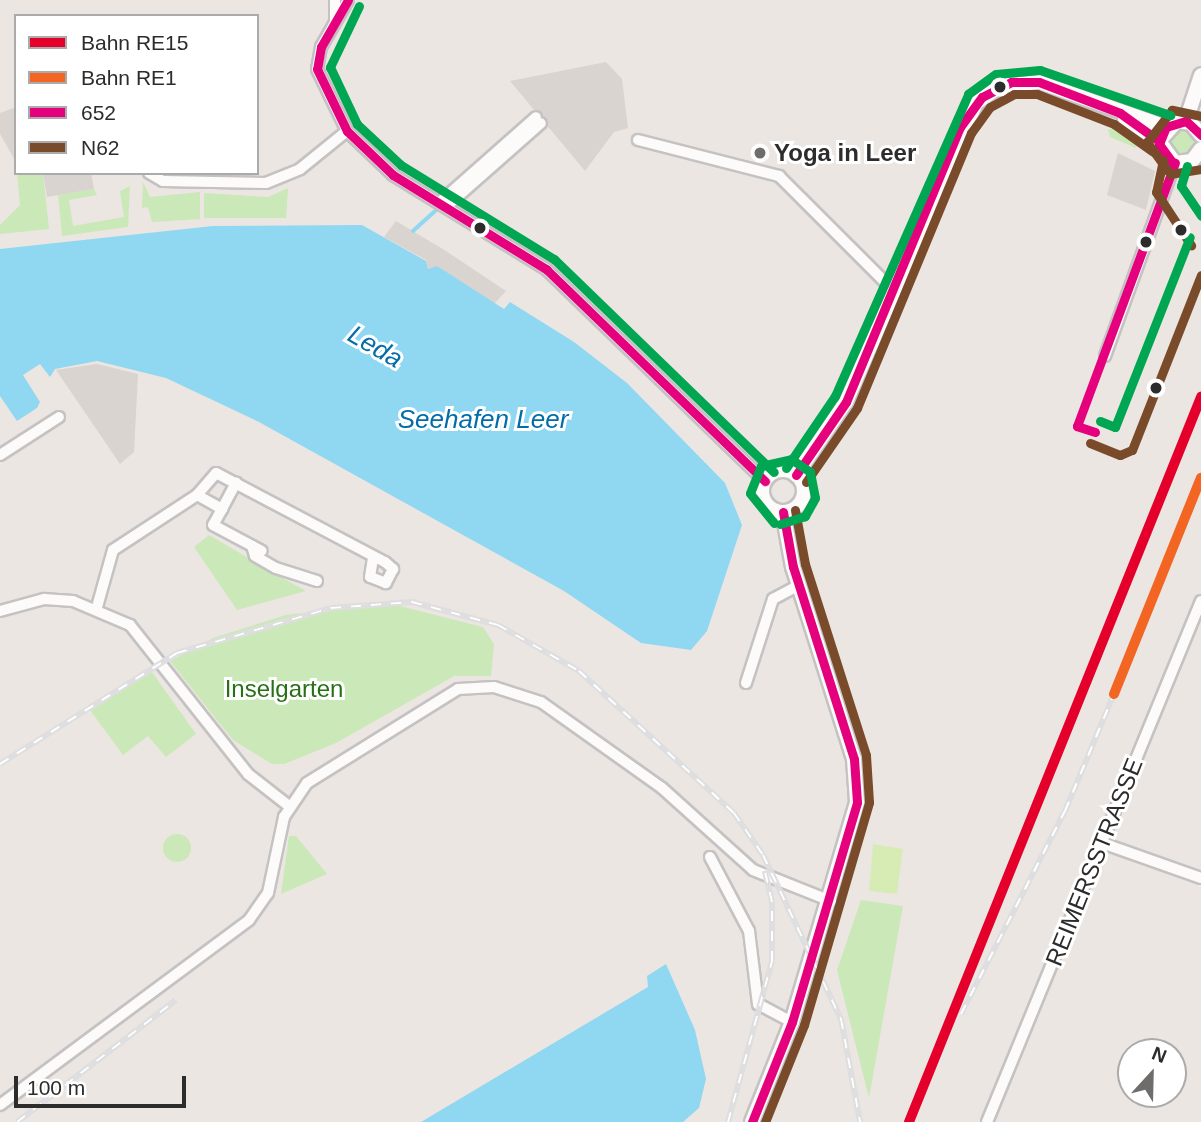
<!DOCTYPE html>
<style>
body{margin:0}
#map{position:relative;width:1201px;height:1122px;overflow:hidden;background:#ebe6e1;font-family:Arial,sans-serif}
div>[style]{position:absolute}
.green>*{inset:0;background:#cbe8b8}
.round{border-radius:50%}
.pitch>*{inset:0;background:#d7ecb5}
.plaza>*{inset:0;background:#d9d4d0}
.water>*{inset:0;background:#90d7f1}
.stream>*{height:3.5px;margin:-1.75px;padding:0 1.75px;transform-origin:1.75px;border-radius:1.75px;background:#90d7f1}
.roads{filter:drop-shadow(2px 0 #c4c2c3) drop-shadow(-2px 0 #c4c2c3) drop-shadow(0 2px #c4c2c3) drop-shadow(0 -2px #c4c2c3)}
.minor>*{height:10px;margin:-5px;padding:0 5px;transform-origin:5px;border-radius:5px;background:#fcfbfa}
.secondary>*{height:14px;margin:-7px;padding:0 7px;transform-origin:7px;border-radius:7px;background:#fcfbfa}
.secondary>.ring{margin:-7px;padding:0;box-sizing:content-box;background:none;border:14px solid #fcfbfa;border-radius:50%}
.rail>*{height:6px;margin-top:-3px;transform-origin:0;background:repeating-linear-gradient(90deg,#fff 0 10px,#dedee0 0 20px);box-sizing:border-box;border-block:2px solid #dedee0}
.bus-1>*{height:9px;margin:-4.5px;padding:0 4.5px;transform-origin:4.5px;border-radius:4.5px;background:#e5007d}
.bus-2>*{height:9px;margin:-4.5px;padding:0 4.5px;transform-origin:4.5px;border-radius:4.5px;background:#7a4b2a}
.bus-3>*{height:9px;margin:-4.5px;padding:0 4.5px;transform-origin:4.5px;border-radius:4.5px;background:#00a651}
.rail-1>*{height:10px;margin:-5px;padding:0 5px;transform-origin:5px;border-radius:5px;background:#e4002b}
.rail-2>*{height:10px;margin:-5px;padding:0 5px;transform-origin:5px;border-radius:5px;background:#f26522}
.dots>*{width:19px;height:19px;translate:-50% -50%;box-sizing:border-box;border:4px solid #fff;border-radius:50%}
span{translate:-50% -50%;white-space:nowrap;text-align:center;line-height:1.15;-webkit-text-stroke:6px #fff;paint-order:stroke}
.poi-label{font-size:24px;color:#2c2c2c;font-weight:700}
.left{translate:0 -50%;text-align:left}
.park-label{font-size:24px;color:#267015}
.street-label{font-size:24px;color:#2c2c2c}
.water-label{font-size:26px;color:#036da9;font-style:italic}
.legend{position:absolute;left:14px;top:14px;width:245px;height:161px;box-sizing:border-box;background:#fff;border:2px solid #ababab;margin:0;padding:9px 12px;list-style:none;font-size:21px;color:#2c2c2c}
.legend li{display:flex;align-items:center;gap:14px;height:35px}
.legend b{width:35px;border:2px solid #ababab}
.north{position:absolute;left:1117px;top:1038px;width:70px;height:70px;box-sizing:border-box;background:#fff;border:2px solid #ababab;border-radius:50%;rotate:22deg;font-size:19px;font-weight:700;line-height:28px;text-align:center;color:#2c2c2c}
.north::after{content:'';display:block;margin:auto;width:24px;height:32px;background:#6f6d6b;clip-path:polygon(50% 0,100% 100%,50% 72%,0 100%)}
.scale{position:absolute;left:14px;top:1076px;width:172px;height:32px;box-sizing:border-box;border:4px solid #2c2c2c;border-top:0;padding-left:9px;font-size:21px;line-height:24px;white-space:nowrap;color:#2c2c2c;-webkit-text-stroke:5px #fff;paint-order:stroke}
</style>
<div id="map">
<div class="green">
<i style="clip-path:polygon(1108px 129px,1128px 129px,1141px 134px,1136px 148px,1110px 137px)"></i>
<i class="round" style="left:1169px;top:130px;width:24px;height:24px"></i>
<i style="clip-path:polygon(17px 173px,43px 173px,49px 229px,0 234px,0 225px,20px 205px)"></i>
<i style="clip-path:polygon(143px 182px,150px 197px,200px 192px,200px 219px,152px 222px,148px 207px,142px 208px)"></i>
<i style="clip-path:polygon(130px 186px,128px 227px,62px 236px,58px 195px,94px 189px,97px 195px,69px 200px,73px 226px,124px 217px,120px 191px)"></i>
<i style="clip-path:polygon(288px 188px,286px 218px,204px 218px,204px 193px,268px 197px)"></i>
<i style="clip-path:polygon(209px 535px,286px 580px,306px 591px,237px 610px,194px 547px)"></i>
<i style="clip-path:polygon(388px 603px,483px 627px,494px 644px,491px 676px,454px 676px,336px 743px,284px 764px,272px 764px,233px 740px,170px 661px,213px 638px,286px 615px)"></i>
<i style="clip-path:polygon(152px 672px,196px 734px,166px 757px,148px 736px,123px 755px,90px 710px)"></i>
<i class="round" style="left:163px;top:834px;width:28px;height:28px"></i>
<i style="clip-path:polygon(289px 836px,296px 836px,327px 874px,281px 894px)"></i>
<i style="clip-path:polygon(861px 900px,903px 906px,869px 1098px,837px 970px)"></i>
</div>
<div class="pitch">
<i style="clip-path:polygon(873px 844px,903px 849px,897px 894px,869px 891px)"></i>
</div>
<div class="plaza">
<i style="clip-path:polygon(606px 62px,622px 79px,628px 128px,614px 132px,585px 171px,510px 81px)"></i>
<i style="clip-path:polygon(16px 107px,16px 162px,0 134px,0 113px)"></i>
<i style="clip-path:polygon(1118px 153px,1155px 171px,1146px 210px,1107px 195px)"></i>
<i style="clip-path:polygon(43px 173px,91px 173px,94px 189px,47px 197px)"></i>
<i style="clip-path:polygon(396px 221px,446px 251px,506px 291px,494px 304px,438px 267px,428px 269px,426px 260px,384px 237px)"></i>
<i style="clip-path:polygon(97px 364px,138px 374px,134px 452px,120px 464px,56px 370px)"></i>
</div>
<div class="water">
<i style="clip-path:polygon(362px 225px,426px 261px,428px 269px,437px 266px,504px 309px,510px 302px,574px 342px,627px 383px,725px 483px,742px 525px,707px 631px,691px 650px,641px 643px,564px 591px,259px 422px,166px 378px,97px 361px,55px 369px,50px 377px,40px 364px,23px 375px,40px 402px,37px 408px,17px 421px,0 396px,0 249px,213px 226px)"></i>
<i style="clip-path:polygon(666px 964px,695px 1030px,706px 1079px,699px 1108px,683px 1122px,421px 1122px,648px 987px,647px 976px)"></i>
</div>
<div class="stream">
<i style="left:413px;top:231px;width:36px;rotate:-42deg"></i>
</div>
<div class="roads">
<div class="minor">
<i style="left:335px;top:0;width:20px;rotate:90deg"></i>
<i style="left:348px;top:0;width:54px;rotate:119.9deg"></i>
<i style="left:321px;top:47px;width:22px;rotate:100deg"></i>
<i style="left:317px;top:69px;width:69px;rotate:64.2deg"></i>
<i style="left:347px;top:131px;width:64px;rotate:43.7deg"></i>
<i style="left:393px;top:175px;width:180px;rotate:31.6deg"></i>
<i style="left:546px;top:269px;width:305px;rotate:44.1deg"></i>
<i style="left:638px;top:140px;width:146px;rotate:14.3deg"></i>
<i style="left:779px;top:176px;width:161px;rotate:45deg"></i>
<i style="left:149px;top:173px;width:16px;rotate:30deg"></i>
<i style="left:163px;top:181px;width:103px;rotate:1.1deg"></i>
<i style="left:266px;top:183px;width:37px;rotate:-22deg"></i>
<i style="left:300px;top:169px;width:60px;rotate:-39deg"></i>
<i style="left:440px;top:202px;width:128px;rotate:-41.5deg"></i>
<i style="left:447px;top:206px;width:125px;rotate:-41.4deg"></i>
<i style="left:1105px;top:356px;width:205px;rotate:-70.1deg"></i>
<i style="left:0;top:455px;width:70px;rotate:-32.8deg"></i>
<i style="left:197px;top:495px;width:29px;rotate:29deg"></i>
<i style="left:222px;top:509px;width:30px;rotate:-62deg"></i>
<i style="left:222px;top:509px;width:18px;rotate:119deg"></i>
<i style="left:213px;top:525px;width:55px;rotate:28deg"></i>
<i style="left:252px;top:546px;width:10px;rotate:73deg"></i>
<i style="left:255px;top:556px;width:24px;rotate:30deg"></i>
<i style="left:276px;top:568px;width:43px;rotate:17.6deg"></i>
<i style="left:97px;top:607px;width:59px;rotate:-74.3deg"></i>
<i style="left:113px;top:550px;width:100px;rotate:-33.2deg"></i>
<i style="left:197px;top:495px;width:29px;rotate:-49deg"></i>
<i style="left:216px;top:473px;width:191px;rotate:27.8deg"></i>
<i style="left:385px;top:562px;width:11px;rotate:41deg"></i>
<i style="left:393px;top:569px;width:16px;rotate:117deg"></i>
<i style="left:386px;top:583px;width:17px;rotate:-159deg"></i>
<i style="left:370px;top:577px;width:20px;rotate:-81deg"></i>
<i style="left:0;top:611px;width:46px;rotate:-15.3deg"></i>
<i style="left:44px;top:599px;width:29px;rotate:4deg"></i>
<i style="left:73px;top:601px;width:62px;rotate:22.8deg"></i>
<i style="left:130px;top:625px;width:190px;rotate:51.6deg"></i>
<i style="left:248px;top:774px;width:52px;rotate:38deg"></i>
<i style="left:746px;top:683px;width:88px;rotate:-72.2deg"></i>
<i style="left:773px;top:599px;width:30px;rotate:-28deg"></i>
<i style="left:1102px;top:843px;width:105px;rotate:19.5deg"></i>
<i style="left:710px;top:857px;width:84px;rotate:62.2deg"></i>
<i style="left:749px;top:931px;width:74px;rotate:83deg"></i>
<i style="left:758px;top:1004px;width:38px;rotate:28deg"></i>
<i style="left:0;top:1105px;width:310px;rotate:-36.6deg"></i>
<i style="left:249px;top:920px;width:33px;rotate:-55deg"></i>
<i style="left:268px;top:893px;width:78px;rotate:-78.1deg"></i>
<i style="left:284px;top:817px;width:41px;rotate:-55.9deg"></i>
<i style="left:307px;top:783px;width:178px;rotate:-31.9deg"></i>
<i style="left:458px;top:689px;width:36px;rotate:-3deg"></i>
<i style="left:494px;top:687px;width:49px;rotate:17.7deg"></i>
<i style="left:541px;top:702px;width:148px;rotate:35.4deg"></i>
<i style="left:662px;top:788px;width:122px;rotate:42deg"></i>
<i style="left:753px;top:870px;width:84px;rotate:21.7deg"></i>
<i style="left:987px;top:1122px;width:563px;rotate:-67.67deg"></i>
</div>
<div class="secondary">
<i style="left:1125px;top:119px;width:40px;rotate:32.9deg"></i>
<i style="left:1186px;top:121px;width:48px;rotate:-71.9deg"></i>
<i style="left:1201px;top:135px;width:16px;rotate:-130deg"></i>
<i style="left:1191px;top:123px;width:14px;rotate:-172deg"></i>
<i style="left:1177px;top:121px;width:27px;rotate:132deg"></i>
<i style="left:1159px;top:141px;width:27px;rotate:54deg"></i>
<i style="left:1175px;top:163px;width:17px;rotate:-7deg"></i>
<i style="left:1192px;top:161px;width:15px;rotate:-53deg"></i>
<i class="ring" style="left:762px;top:470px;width:28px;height:28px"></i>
<i style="left:796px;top:475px;width:88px;rotate:-55.6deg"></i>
<i style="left:846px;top:402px;width:326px;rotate:-66.5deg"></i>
<i style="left:976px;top:103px;width:29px;rotate:-35deg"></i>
<i style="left:1000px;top:86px;width:39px;rotate:-6deg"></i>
<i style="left:1039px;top:82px;width:135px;rotate:19.5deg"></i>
<i style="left:752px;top:1122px;width:108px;rotate:-68.2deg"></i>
<i style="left:792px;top:1022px;width:229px;rotate:-73.5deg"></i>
<i style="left:857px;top:802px;width:43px;rotate:-94deg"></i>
<i style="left:854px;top:759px;width:201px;rotate:-107.6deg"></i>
<i style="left:793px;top:567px;width:56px;rotate:-100.3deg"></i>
</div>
</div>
<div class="rail">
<i style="left:0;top:764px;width:209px;rotate:-32.1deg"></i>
<i style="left:177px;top:653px;width:160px;rotate:-16.3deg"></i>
<i style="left:331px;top:608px;width:81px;rotate:-4.2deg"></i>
<i style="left:412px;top:602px;width:89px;rotate:15deg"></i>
<i style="left:498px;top:625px;width:93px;rotate:29.6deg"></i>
<i style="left:579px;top:671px;width:210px;rotate:42.5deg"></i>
<i style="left:734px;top:813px;width:51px;rotate:55.4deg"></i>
<i style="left:763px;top:855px;width:182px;rotate:64.6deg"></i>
<i style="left:841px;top:1019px;width:105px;rotate:79.5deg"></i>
<i style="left:961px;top:1014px;width:228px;rotate:-62.9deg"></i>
<i style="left:1065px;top:811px;width:127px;rotate:-67.3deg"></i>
<i style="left:17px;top:1122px;width:200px;rotate:-37.5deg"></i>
<i style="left:728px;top:1122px;width:167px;rotate:-74.7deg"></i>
<i style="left:772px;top:961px;width:59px;rotate:-90deg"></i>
<i style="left:772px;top:902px;width:32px;rotate:-103deg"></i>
</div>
<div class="bus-1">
<i style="left:348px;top:0;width:54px;rotate:119.9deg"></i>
<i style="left:321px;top:47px;width:22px;rotate:100deg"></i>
<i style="left:317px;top:69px;width:69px;rotate:64.2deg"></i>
<i style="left:347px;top:131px;width:64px;rotate:43.7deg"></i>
<i style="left:393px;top:175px;width:180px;rotate:31.6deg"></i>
<i style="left:546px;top:269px;width:305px;rotate:44.1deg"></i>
<i style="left:1172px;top:162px;width:22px;rotate:-126deg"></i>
<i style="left:1159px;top:144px;width:18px;rotate:-68deg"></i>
<i style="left:1166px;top:127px;width:21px;rotate:-17deg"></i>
<i style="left:1186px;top:121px;width:21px;rotate:43deg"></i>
<i style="left:1095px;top:432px;width:19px;rotate:-162deg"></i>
<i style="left:1077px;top:426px;width:281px;rotate:-69.6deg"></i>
<i style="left:796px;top:475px;width:88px;rotate:-55.6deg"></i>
<i style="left:846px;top:402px;width:298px;rotate:-67.5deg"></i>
<i style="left:960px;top:127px;width:37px;rotate:-54deg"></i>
<i style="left:982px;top:97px;width:33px;rotate:-27deg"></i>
<i style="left:1011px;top:82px;width:28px"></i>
<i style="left:1039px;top:82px;width:87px;rotate:20.9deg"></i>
<i style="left:1120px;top:113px;width:48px;rotate:35.7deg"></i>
<i style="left:752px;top:1122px;width:108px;rotate:-68.2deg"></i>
<i style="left:792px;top:1022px;width:229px;rotate:-73.5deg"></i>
<i style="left:857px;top:802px;width:43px;rotate:-94deg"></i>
<i style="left:854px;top:759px;width:201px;rotate:-107.6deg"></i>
<i style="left:793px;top:567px;width:56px;rotate:-100.3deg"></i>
</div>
<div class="bus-2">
<i style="left:1201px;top:116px;width:30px;rotate:-168deg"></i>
<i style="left:1172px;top:110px;width:41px;rotate:128deg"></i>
<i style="left:1147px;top:142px;width:39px;rotate:54deg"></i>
<i style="left:1170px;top:174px;width:31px;rotate:-9deg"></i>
<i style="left:1163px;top:160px;width:33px;rotate:102deg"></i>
<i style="left:1156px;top:192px;width:64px;rotate:56.6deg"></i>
<i style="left:1090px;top:443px;width:32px;rotate:22deg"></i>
<i style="left:1120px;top:455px;width:13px;rotate:-23deg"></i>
<i style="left:1132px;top:450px;width:188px;rotate:-68.5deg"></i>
<i style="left:806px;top:482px;width:90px;rotate:-55.4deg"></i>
<i style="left:857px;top:408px;width:298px;rotate:-67.5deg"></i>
<i style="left:971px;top:133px;width:32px;rotate:-54deg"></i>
<i style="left:990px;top:107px;width:27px;rotate:-28deg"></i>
<i style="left:1014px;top:94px;width:23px"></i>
<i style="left:1037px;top:94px;width:83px;rotate:21.3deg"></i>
<i style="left:1114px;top:124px;width:47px;rotate:35.4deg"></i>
<i style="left:765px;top:1122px;width:105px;rotate:-68.1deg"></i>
<i style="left:804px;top:1025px;width:232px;rotate:-73.7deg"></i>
<i style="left:869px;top:802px;width:47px;rotate:-93.7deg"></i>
<i style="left:866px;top:755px;width:201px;rotate:-107.7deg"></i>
<i style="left:805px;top:564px;width:55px;rotate:-100.5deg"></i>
</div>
<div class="bus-3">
<i style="left:359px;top:6px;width:68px;rotate:115.4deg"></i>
<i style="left:330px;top:67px;width:63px;rotate:64.7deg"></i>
<i style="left:357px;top:124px;width:60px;rotate:43deg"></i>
<i style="left:401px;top:165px;width:180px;rotate:31.6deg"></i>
<i style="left:554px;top:259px;width:306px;rotate:44.1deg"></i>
<i style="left:1187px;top:166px;width:21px;rotate:107deg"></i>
<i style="left:1181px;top:186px;width:36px;rotate:56deg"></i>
<i style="left:1100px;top:421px;width:16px;rotate:22deg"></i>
<i style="left:1115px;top:427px;width:204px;rotate:-68.5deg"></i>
<i style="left:786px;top:468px;width:87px;rotate:-55.8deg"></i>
<i style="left:835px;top:396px;width:330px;rotate:-66.2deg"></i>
<i style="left:968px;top:94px;width:34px;rotate:-36deg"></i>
<i style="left:996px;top:74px;width:44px;rotate:-5.2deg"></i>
<i style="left:1040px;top:70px;width:138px;rotate:19.1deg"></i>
<i style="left:774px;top:523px;width:38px;rotate:-129deg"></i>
<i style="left:750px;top:493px;width:29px;rotate:-68deg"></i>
<i style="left:761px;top:466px;width:31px;rotate:-13deg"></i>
<i style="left:791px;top:459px;width:23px;rotate:34deg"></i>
<i style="left:810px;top:472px;width:26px;rotate:79deg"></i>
<i style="left:815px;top:498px;width:21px;rotate:119deg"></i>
<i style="left:805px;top:516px;width:26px;rotate:162deg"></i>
</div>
<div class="rail-1">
<i style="left:909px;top:1122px;width:782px;rotate:-68.06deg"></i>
</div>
<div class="rail-2">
<i style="left:1114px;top:694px;width:233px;rotate:-68.1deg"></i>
</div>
<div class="dots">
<i style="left:1000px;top:87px;background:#2c2c2c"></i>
<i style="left:760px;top:153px;background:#6f6d6b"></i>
<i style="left:480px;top:228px;background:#2c2c2c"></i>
<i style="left:1181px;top:230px;background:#2c2c2c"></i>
<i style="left:1146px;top:242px;background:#2c2c2c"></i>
<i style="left:1156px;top:388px;background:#2c2c2c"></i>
</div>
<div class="poi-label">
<span class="left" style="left:774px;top:153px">Yoga in Leer</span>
</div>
<div class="park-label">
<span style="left:284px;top:689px">Inselgarten</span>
</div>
<div class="street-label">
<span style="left:1094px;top:862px;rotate:-68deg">REIMERSSTRASSE</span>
</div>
<div class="water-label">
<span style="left:375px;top:347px;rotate:30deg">Leda</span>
<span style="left:483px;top:420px">Seehafen Leer</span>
</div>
<ul class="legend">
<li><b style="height:9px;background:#e4002b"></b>Bahn RE15</li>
<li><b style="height:9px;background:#f26522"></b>Bahn RE1</li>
<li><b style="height:9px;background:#e5007d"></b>652</li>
<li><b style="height:9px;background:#7a4b2a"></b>N62</li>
</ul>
<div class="north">N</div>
<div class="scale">100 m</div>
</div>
